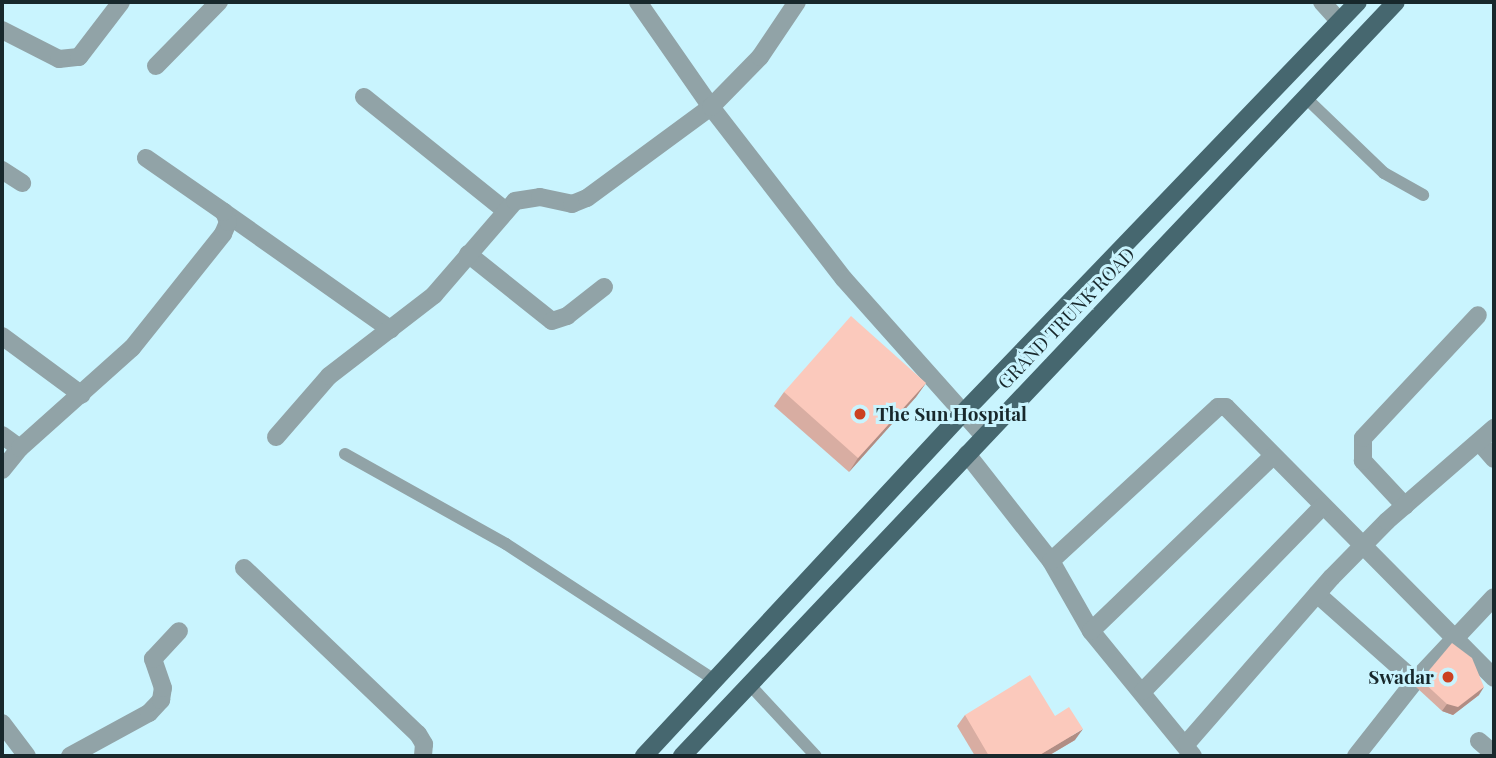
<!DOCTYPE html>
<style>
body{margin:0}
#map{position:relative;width:1496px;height:758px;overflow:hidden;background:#c9f4fe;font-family:"Playfair Display",serif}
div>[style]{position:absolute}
.service>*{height:12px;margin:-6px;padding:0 6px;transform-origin:6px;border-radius:6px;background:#91a3a7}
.minor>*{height:18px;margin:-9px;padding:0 9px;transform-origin:9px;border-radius:9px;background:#91a3a7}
.primary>*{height:18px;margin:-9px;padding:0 9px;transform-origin:9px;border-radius:9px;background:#46676f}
.wall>*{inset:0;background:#d8ada2}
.shaded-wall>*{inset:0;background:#b08d84}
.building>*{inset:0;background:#fbc9bc}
.dots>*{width:19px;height:19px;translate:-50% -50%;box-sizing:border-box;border:4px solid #c9f4fe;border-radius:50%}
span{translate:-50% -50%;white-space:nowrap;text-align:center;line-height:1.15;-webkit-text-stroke:6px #c9f4fe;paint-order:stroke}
.street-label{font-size:19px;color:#18282c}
.poi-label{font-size:19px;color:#18282c;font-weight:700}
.left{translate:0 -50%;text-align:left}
.right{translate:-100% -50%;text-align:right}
.frame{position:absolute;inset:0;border:4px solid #18282c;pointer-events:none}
</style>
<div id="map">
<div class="service">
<i style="left:1306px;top:98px;width:108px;rotate:43.9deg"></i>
<i style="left:1384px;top:173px;width:45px;rotate:29.4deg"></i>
<i style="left:345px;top:454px;width:184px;rotate:29.2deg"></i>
<i style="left:506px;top:544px;width:249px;rotate:33.1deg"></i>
<i style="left:749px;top:684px;width:98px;rotate:47.1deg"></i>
</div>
<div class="minor">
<i style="left:638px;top:2px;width:128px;rotate:55.2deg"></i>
<i style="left:711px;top:107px;width:217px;rotate:52.3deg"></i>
<i style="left:844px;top:279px;width:209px;rotate:48.3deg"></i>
<i style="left:1322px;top:2px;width:25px;rotate:48deg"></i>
<i style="left:2px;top:30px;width:64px;rotate:27deg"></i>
<i style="left:59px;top:59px;width:20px;rotate:-6deg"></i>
<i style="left:79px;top:57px;width:69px;rotate:-52.6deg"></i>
<i style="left:156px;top:66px;width:90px;rotate:-45.5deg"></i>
<i style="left:364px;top:97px;width:182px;rotate:38.8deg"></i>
<i style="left:2px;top:170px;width:24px;rotate:33deg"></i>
<i style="left:224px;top:212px;width:204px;rotate:35.2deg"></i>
<i style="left:468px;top:254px;width:107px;rotate:38.6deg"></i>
<i style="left:552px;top:321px;width:16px;rotate:-18deg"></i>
<i style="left:567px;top:316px;width:47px;rotate:-38.1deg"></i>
<i style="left:2px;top:336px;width:99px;rotate:36.4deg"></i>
<i style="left:2px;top:435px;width:22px;rotate:36deg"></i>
<i style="left:276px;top:437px;width:81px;rotate:-49deg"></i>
<i style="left:329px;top:376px;width:133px;rotate:-37.6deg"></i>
<i style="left:434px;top:295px;width:124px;rotate:-49.2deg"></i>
<i style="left:515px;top:201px;width:25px;rotate:-9deg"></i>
<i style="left:540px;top:197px;width:33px;rotate:12deg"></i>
<i style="left:572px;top:204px;width:16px;rotate:-22deg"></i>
<i style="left:587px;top:198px;width:154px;rotate:-36.3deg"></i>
<i style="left:711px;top:107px;width:70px;rotate:-45.6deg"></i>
<i style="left:760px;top:57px;width:66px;rotate:-56.1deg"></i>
<i style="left:1481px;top:444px;width:20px;rotate:49deg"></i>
<i style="left:967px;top:454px;width:136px;rotate:51.9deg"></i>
<i style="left:1051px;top:561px;width:81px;rotate:60.3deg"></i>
<i style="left:1091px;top:631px;width:161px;rotate:50.8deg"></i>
<i style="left:2px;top:470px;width:28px;rotate:-51deg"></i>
<i style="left:20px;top:448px;width:150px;rotate:-41.8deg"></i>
<i style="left:132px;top:348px;width:146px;rotate:-51.4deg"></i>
<i style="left:223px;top:234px;width:13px;rotate:-67deg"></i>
<i style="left:228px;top:222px;width:11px;rotate:-112deg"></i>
<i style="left:224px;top:212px;width:95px;rotate:-145.3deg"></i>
<i style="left:1405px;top:506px;width:62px;rotate:-133deg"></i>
<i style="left:1363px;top:461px;width:23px;rotate:-90deg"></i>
<i style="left:1363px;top:438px;width:168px;rotate:-46.9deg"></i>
<i style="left:1051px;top:561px;width:227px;rotate:-42.7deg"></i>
<i style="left:1218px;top:407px;width:8px"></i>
<i style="left:1226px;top:407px;width:381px;rotate:45.3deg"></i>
<i style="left:244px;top:568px;width:240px;rotate:43.7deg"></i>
<i style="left:418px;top:734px;width:12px;rotate:59deg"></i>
<i style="left:424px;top:744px;width:12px;rotate:95deg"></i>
<i style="left:1317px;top:594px;width:131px;rotate:41.6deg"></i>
<i style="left:1091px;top:631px;width:252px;rotate:-43.9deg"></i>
<i style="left:1143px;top:691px;width:257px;rotate:-45.8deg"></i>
<i style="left:2px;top:723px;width:41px;rotate:52.9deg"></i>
<i style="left:1479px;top:741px;width:20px;rotate:41deg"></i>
<i style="left:1187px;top:743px;width:220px;rotate:-48.9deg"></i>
<i style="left:1332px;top:577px;width:78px;rotate:-45.5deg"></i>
<i style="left:1387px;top:521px;width:142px;rotate:-41deg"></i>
<i style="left:70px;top:756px;width:90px;rotate:-28.6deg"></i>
<i style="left:149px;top:713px;width:18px;rotate:-47deg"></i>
<i style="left:161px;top:700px;width:12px;rotate:-81deg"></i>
<i style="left:163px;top:688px;width:31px;rotate:-109deg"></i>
<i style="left:153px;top:659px;width:38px;rotate:-47deg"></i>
<i style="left:1356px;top:756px;width:95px;rotate:-51.8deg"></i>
<i style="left:1415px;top:681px;width:115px;rotate:-46.8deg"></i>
</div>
<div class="primary">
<i style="left:644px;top:756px;width:467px;rotate:-47.1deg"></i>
<i style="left:962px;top:414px;width:571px;rotate:-46.13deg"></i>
<i style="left:682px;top:756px;width:1038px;rotate:-46.56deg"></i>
</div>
<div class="wall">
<i style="clip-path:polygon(926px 383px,916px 397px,849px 472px,774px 406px,784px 392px)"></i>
<i style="clip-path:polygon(1421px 680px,1479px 695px,1453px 715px,1442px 711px,1416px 687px)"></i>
<i style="clip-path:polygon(965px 715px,1055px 716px,1075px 740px,1048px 756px,975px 756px,957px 726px)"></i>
</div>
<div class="shaded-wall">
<i style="clip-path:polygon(926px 383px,916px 397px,849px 472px,858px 458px)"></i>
<i style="clip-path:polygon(1484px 687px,1479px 695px,1453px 715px,1442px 711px,1447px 704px)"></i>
<i style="clip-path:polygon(1083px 729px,1075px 740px,1048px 756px,1038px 756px)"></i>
</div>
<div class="building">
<i style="clip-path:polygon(851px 316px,926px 383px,858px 458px,784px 392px)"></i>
<i style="clip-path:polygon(1452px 643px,1472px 658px,1484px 687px,1458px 707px,1447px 704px,1421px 680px)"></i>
<i style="clip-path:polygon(1030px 675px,1055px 716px,1069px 707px,1083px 729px,1038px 756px,989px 756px,965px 715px)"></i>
</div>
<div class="dots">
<i style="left:860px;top:414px;background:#cb4121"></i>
<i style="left:1448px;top:677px;background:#cb4121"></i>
</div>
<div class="street-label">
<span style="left:1066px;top:318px;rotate:-46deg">GRAND TRUNK ROAD</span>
</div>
<div class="poi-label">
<span class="left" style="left:876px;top:414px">The Sun Hospital</span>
<span class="right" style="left:1434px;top:677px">Swadar</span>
</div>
<div class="frame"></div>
</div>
